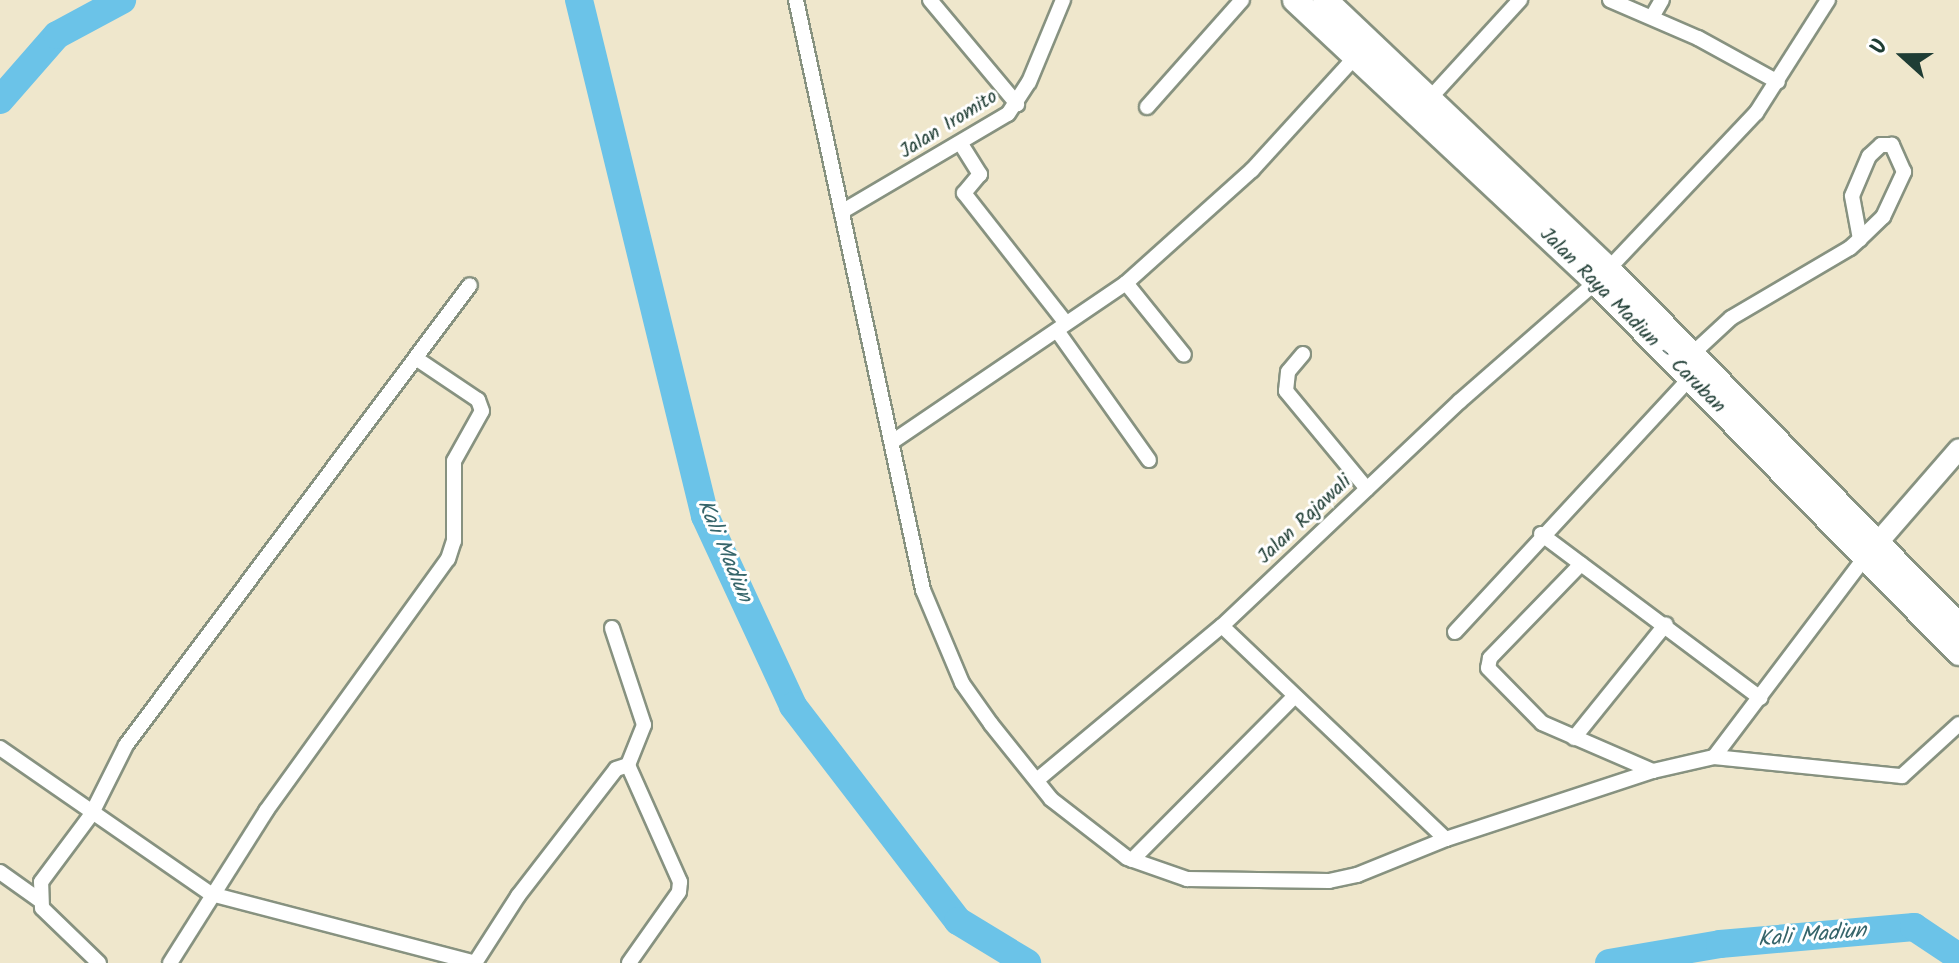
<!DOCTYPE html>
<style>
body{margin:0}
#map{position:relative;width:1959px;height:963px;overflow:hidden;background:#efe7cc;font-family:Kalam,sans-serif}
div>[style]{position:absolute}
.river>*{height:28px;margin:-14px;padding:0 14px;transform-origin:14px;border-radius:14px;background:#6bc3e8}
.roads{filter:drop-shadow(2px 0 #879280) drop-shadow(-2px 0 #879280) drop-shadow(0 2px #879280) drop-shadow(0 -2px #879280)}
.street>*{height:14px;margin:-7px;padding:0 7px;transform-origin:7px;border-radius:7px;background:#fff}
.secondary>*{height:20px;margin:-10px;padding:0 10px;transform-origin:10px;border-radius:10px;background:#fff}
.highway>*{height:24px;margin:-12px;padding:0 12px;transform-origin:12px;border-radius:12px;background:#fff}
span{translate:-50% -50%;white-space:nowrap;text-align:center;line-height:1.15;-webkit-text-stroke:6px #fff;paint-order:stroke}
.street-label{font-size:20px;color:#1f3d34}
.water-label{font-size:22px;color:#36656a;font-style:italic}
.north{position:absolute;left:1863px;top:16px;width:80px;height:80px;-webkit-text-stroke:6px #fff;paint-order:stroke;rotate:291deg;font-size:22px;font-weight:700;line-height:32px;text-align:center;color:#1f3d34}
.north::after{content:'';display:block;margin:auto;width:28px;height:36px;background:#1f3d34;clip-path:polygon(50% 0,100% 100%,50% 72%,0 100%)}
</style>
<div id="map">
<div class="river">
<i style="left:579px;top:0;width:531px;rotate:76.28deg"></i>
<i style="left:705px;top:516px;width:209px;rotate:65.1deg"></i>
<i style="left:793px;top:706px;width:271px;rotate:52.5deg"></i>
<i style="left:958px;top:921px;width:81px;rotate:31.3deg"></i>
<i style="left:0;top:100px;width:86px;rotate:-48.8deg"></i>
<i style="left:57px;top:35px;width:74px;rotate:-28.3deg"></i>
<i style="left:1609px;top:963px;width:113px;rotate:-9.7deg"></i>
<i style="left:1720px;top:944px;width:195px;rotate:-5deg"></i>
<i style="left:1914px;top:927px;width:54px;rotate:33.7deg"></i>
</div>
<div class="roads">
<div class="street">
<i style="left:796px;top:0;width:604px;rotate:77.85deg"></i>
<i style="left:923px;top:590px;width:101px;rotate:67.2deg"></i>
<i style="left:962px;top:683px;width:50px;rotate:54.7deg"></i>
<i style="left:991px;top:724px;width:96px;rotate:51.3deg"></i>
<i style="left:1051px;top:799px;width:96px;rotate:37.8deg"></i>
<i style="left:1127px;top:858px;width:64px;rotate:19.3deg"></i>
<i style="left:1187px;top:879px;width:142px;rotate:0.8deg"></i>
<i style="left:1329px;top:881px;width:29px;rotate:-12deg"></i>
<i style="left:1357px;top:875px;width:96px;rotate:-22deg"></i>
<i style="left:1446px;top:839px;width:218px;rotate:-18.2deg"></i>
<i style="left:1653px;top:771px;width:63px;rotate:-12.9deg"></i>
<i style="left:1714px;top:757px;width:251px;rotate:-52.9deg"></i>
<i style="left:930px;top:0;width:136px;rotate:50.1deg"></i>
<i style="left:1610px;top:0;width:96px;rotate:23.4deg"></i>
<i style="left:1698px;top:38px;width:91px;rotate:28.8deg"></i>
<i style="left:1652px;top:17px;width:20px;rotate:-60deg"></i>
<i style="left:1431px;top:97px;width:132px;rotate:-47.5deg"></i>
<i style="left:1147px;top:107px;width:143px;rotate:-48.4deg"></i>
<i style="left:961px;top:144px;width:36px;rotate:58deg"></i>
<i style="left:980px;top:174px;width:25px;rotate:130deg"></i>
<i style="left:964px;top:193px;width:165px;rotate:51.9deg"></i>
<i style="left:843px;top:211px;width:191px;rotate:-30.5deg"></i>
<i style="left:1008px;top:114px;width:38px;rotate:-57deg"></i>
<i style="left:1029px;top:82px;width:89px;rotate:-67.5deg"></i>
<i style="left:1126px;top:283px;width:92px;rotate:51.1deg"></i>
<i style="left:1058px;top:332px;width:157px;rotate:54.6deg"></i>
<i style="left:1303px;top:354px;width:23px;rotate:130deg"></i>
<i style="left:1288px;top:372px;width:19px;rotate:96deg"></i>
<i style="left:1286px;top:391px;width:127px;rotate:50.4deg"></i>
<i style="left:1691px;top:355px;width:54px;rotate:-42.8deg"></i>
<i style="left:1731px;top:318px;width:138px;rotate:-30.5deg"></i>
<i style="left:1850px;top:248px;width:13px;rotate:-42deg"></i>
<i style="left:1860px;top:239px;width:32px;rotate:-44deg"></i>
<i style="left:1883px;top:217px;width:50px;rotate:-65deg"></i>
<i style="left:1904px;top:172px;width:30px;rotate:-114deg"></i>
<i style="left:1892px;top:145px;width:11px;rotate:180deg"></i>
<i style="left:1881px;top:145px;width:16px;rotate:137deg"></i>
<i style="left:1869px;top:156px;width:43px;rotate:113deg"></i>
<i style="left:1852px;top:196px;width:44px;rotate:79.5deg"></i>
<i style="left:892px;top:442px;width:283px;rotate:-34.2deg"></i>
<i style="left:1126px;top:283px;width:169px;rotate:-41.9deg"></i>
<i style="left:1252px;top:170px;width:156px;rotate:-47.6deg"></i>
<i style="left:1541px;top:534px;width:274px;rotate:36.8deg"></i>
<i style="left:1581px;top:564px;width:131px;rotate:134.1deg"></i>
<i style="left:1490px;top:658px;width:10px;rotate:101deg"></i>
<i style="left:1488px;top:668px;width:77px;rotate:45.5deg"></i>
<i style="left:1542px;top:723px;width:121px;rotate:23.4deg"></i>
<i style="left:1222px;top:626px;width:309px;rotate:43.6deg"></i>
<i style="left:612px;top:628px;width:102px;rotate:71.7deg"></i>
<i style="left:644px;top:725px;width:43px;rotate:111.8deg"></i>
<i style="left:1455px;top:632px;width:345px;rotate:-47.2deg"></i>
<i style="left:1574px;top:738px;width:146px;rotate:-51.1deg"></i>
<i style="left:0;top:748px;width:257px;rotate:34.7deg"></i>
<i style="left:211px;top:894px;width:273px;rotate:14.6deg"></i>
<i style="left:1714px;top:757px;width:189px;rotate:5.8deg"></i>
<i style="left:1902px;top:776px;width:77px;rotate:-42.4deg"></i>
<i style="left:1037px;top:780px;width:241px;rotate:-39.8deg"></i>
<i style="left:1222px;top:626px;width:328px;rotate:-43.4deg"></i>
<i style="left:1460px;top:401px;width:181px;rotate:-41.2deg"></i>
<i style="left:1596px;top:282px;width:233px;rotate:-46.6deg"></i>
<i style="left:1756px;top:113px;width:134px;rotate:-57.5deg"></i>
<i style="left:1132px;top:860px;width:230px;rotate:-45.2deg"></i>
<i style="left:0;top:872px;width:47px;rotate:35.4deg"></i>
<i style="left:99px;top:963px;width:79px;rotate:-136deg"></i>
<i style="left:42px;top:908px;width:26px;rotate:-92deg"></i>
<i style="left:41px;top:882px;width:84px;rotate:-53.3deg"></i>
<i style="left:91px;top:815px;width:78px;rotate:-63.4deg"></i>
<i style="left:126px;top:745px;width:574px;rotate:-53.21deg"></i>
<i style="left:170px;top:963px;width:180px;rotate:-57.7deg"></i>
<i style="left:266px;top:811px;width:311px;rotate:-54.2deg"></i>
<i style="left:448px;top:559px;width:19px;rotate:-72deg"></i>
<i style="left:454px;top:541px;width:80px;rotate:-90deg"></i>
<i style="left:454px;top:461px;width:57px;rotate:-60.8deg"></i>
<i style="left:482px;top:411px;width:12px;rotate:-110deg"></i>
<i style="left:478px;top:400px;width:73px;rotate:-146.1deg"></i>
<i style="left:475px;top:963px;width:80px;rotate:-57.3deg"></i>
<i style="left:518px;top:896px;width:160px;rotate:-52.3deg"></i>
<i style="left:616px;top:769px;width:13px;rotate:-18deg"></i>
<i style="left:628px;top:765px;width:128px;rotate:66deg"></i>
<i style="left:680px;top:882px;width:10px;rotate:96deg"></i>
<i style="left:679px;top:892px;width:87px;rotate:125.2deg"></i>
</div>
<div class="secondary">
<i style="left:1867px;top:555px;width:140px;rotate:-49deg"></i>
</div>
<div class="highway">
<i style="left:1295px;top:0;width:412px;rotate:43.1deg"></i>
<i style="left:1596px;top:282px;width:519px;rotate:45.62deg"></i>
<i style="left:1325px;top:0;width:390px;rotate:43.5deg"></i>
<i style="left:1608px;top:269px;width:501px;rotate:45.49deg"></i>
</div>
</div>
<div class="street-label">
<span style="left:949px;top:125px;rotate:-32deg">Jalan Iromito</span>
<span style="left:1632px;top:321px;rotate:45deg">Jalan Raya Madiun - Caruban</span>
<span style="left:1305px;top:520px;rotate:-43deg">Jalan Rajawali</span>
</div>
<div class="water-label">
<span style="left:724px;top:551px;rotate:67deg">Kali Madiun</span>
<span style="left:1812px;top:936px;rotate:-5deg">Kali Madiun</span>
</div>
<div class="north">U</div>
</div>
